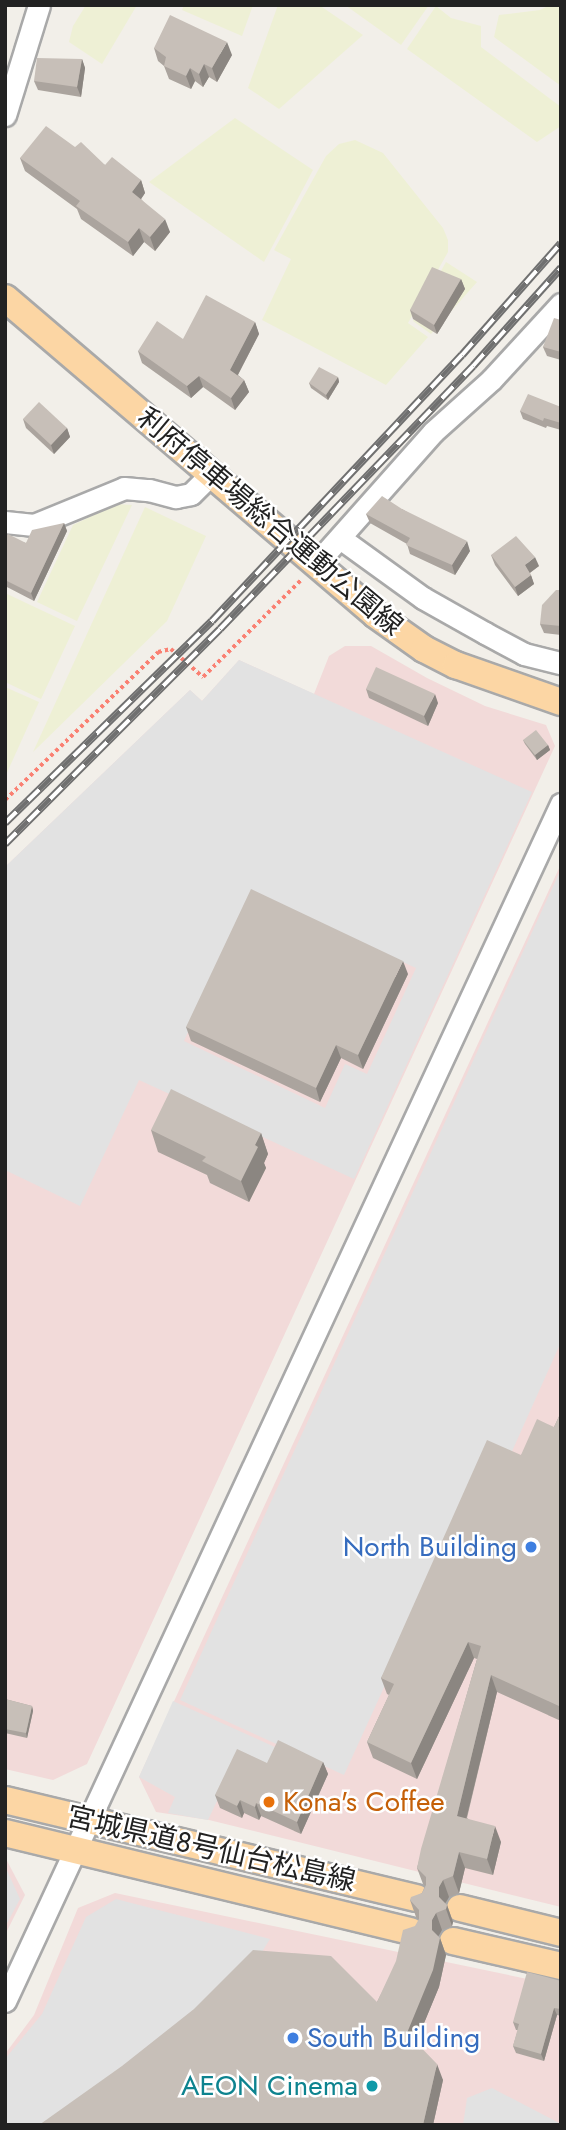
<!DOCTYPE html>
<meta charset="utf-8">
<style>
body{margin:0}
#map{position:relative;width:566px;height:2130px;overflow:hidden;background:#f2efe9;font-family:Jost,"Noto Sans JP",sans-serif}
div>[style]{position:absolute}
.commercial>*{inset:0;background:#f2dad9}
.farmland>*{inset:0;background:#eef0d5}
.parking>*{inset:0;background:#e2e2e2}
.path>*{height:3.5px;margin-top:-1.75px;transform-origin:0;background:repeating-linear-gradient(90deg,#fa8072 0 3.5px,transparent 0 7px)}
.roads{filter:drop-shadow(2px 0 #a9a9a9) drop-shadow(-2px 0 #a9a9a9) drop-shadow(0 2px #a9a9a9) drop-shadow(0 -2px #a9a9a9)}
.minor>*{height:21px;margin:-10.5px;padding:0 10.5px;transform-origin:10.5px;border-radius:10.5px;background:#fff}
.major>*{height:26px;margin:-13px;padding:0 13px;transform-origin:13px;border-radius:13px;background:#fcd6a4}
.rail>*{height:8px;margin-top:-4px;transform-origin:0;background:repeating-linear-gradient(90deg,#fff 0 16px,#707070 0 32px);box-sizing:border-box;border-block:2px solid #707070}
.wall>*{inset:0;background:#aba49e}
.shaded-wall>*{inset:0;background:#8b8681}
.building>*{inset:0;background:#c7bfb8}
.dots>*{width:19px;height:19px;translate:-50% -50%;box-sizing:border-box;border:4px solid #fff;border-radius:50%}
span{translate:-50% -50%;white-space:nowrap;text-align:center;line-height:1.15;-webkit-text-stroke:5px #fff;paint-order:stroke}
.street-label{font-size:28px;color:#222}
.shop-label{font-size:28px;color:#366cbe}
.right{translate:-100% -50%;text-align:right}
.left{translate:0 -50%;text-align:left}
.food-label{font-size:28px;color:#c56008}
.culture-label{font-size:28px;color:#0d838f}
.frame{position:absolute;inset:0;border:7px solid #222;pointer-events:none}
</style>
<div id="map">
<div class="commercial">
<i style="clip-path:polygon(345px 646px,371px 646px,427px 678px,485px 706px,546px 725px,555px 746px,87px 1764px,53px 1780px,5px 1769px,5px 867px,190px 690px,202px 701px,239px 660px,314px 694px,329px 656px)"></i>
<i style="clip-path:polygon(561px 864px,561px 1907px,209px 1820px,156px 1812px,139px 1777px)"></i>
<i style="clip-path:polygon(5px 1857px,25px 1895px,5px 1935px)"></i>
<i style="clip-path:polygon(115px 1893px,561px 1986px,561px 2125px,5px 2125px,5px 2054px,34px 2015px,78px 1908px)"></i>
</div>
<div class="farmland">
<i style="clip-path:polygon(86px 5px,137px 5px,102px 64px,69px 42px,73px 26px)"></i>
<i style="clip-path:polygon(184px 5px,253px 5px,242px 36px,182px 10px)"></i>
<i style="clip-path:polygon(278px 5px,319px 5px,363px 35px,279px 109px,248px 88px)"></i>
<i style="clip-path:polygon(345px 5px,429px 5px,401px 45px)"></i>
<i style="clip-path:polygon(550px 5px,561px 5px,561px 86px,494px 37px,499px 15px,540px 10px)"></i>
<i style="clip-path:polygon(436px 6px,451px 18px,481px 26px,481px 47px,561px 107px,561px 126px,537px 142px,407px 49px)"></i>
<i style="clip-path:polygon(235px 118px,313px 170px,264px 262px,149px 182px)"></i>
<i style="clip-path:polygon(355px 140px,383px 153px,443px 228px,448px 240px,448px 252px,408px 323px,428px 337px,386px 385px,262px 320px,291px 259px,274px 250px,326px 156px,339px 144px)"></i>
<i style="clip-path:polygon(446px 262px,477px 282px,431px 334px,413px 321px)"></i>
<i style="clip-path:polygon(117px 504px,132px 505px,77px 621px,37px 602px,73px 525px)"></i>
<i style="clip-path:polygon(145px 507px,206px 536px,167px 621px,33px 752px)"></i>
<i style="clip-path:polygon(5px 593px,75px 626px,41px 699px,5px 682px)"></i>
<i style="clip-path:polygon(5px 687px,39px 702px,5px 777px)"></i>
</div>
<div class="parking">
<i style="clip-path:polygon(evenodd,239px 660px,532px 792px,354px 1179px,139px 1080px,80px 1206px,5px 1170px,5px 867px,190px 690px,202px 701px,239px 660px,251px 893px,416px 968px,367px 1074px,345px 1064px,325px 1108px,184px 1041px,251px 893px)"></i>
<i style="clip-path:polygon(561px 869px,561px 1342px,509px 1458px,492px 1451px,344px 1775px,180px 1700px)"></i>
<i style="clip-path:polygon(173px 1701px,277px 1748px,266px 1772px,237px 1759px,208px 1820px,168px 1813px,175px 1797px,139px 1777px)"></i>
<i style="clip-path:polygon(5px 1866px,20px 1899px,5px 1927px)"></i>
<i style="clip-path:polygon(116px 1899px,270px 1939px,260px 1955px,194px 2022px,44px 2125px,5px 2125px,5px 2059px,42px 2014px,86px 1917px)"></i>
<i style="clip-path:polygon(492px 2088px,561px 2124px,561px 2125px,463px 2125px,467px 2098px)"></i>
</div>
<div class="path">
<i style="left:5px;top:800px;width:213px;rotate:-44deg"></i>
<i style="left:158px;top:652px;width:13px;rotate:-13deg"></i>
<i style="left:171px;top:649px;width:43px;rotate:41.2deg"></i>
<i style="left:203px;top:677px;width:138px;rotate:-44.7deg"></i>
</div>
<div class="roads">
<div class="minor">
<i style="left:5px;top:115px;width:115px;rotate:-72.8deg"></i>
<i style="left:5px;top:522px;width:29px;rotate:6deg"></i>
<i style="left:34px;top:525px;width:97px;rotate:-22.3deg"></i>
<i style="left:124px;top:488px;width:25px;rotate:5deg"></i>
<i style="left:149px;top:490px;width:28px;rotate:15deg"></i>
<i style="left:176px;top:497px;width:15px;rotate:-11deg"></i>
<i style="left:191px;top:494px;width:28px;rotate:-45deg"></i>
<i style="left:340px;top:538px;width:102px;rotate:35.9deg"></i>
<i style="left:423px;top:598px;width:71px;rotate:29.4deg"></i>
<i style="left:485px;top:633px;width:44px;rotate:28.3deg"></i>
<i style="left:524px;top:654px;width:38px;rotate:14deg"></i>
<i style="left:315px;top:565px;width:178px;rotate:-48.4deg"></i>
<i style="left:433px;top:432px;width:79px;rotate:-41.9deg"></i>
<i style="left:492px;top:379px;width:102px;rotate:-47.4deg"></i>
<i style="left:5px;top:2001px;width:1320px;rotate:-65.09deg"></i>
</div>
<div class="major">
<i style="left:5px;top:298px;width:488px;rotate:40.5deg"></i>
<i style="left:376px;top:615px;width:59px;rotate:35.3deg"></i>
<i style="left:424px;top:649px;width:36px;rotate:27deg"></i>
<i style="left:456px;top:665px;width:111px;rotate:19.4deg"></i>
<i style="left:5px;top:1800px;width:423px;rotate:13.4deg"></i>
<i style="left:5px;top:1833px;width:417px;rotate:13.6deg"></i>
<i style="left:460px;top:1908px;width:104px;rotate:13.9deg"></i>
<i style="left:453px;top:1941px;width:111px;rotate:13deg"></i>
</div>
</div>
<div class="rail">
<i style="left:5px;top:823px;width:289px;rotate:-44.3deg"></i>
<i style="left:212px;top:621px;width:365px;rotate:-46.8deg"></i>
<i style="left:462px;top:355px;width:149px;rotate:-48.5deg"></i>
<i style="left:5px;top:844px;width:304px;rotate:-45deg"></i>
<i style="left:220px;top:629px;width:365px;rotate:-46.1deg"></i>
<i style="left:473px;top:366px;width:132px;rotate:-48.1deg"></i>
</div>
<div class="wall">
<i style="clip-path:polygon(154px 48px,232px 55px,217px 82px,209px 77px,203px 87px,195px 81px,191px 89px,169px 79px,164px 66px,158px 61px)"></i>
<i style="clip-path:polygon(82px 59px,85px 68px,81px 97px,38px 90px,34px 81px)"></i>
<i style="clip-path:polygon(75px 147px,105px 165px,141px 180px,145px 193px,141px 199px,170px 232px,155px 251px,144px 242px,133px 256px,81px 219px,77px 209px,25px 171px,20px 158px)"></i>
<i style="clip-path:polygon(461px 279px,465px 289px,437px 334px,413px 319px,410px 310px)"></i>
<i style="clip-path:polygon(561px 320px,561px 360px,547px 356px,543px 347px)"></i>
<i style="clip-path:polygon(255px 322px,259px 334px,238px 375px,244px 380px,249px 392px,235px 410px,203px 387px,191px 398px,142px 363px,138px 351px,183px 339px)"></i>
<i style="clip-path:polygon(338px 377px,339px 382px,328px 400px,311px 388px,309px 383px)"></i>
<i style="clip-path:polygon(561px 407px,561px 430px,547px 426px,546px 428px,523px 419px,520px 411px)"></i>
<i style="clip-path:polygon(23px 419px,67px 428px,70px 437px,54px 454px,26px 428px)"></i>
<i style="clip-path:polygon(402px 509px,470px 551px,455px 575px,410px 554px,407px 544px,370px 523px,366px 514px)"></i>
<i style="clip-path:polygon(64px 523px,67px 531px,34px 601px,5px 586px,5px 538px,26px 543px)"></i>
<i style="clip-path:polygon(491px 555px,539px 566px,530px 573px,534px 584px,518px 596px,495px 565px)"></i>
<i style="clip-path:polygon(561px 590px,561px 635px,544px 633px,540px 624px)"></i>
<i style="clip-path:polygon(366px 689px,438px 703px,428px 726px,369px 698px)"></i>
<i style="clip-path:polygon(523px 740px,548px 745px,550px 750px,537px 760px,525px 744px)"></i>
<i style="clip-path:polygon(408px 974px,363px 1069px,341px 1058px,320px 1102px,191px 1041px,186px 1027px)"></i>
<i style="clip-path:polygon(151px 1130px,261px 1133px,268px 1154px,264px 1163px,266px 1168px,249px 1202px,210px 1183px,207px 1175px,158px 1152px)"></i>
<i style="clip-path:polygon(561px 1412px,561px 1721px,497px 1692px,467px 1818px,501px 1842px,493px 1875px,465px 1868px,459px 1893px,449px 1897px,445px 1903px,447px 1905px,453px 1922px,452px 1926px,442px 1930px,438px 1936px,440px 1938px,446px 1955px,439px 1987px,416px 2042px,443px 2080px,433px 2125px,39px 2125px,377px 2002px,419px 1920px,416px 1917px,410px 1900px,422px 1893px,425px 1886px,423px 1884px,417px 1868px,477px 1659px,474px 1658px,417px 1779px,373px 1758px,367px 1742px,389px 1695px,387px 1694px,381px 1678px,521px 1455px,554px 1427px)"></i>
<i style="clip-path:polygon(5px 1699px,32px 1706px,33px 1711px,27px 1738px,5px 1733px)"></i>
<i style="clip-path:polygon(323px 1762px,328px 1774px,301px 1834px,261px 1816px,259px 1820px,244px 1813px,242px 1818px,220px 1808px,215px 1795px,267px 1763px)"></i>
<i style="clip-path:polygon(561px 1981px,561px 2016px,557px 2015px,544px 2061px,516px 2053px,513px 2046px,518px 2030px,516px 2030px,513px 2022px)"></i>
</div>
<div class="shaded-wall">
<i style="clip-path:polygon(227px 42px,232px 55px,217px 82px,212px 68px)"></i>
<i style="clip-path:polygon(82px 59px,85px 68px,81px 97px,77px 87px)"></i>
<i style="clip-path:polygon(204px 64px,209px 77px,203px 87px,199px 74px)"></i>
<i style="clip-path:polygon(190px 68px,195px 81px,191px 89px,186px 76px)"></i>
<i style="clip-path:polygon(141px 180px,145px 193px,137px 205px,132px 192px)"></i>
<i style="clip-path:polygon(165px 219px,170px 232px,155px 251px,150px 237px)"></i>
<i style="clip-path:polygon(139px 228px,144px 242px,133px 256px,128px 242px)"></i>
<i style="clip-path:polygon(461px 279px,465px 289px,437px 334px,434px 325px)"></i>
<i style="clip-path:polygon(255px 322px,259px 334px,234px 382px,230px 370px)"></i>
<i style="clip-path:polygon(199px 376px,203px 387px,191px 398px,187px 386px)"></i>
<i style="clip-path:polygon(338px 377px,339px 382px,328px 400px,326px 395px)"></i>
<i style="clip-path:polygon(244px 380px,249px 392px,235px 410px,231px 398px)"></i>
<i style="clip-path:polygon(67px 428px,70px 437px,54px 454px,51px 445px)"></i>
<i style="clip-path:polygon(64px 523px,67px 531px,34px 601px,31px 593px)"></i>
<i style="clip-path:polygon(467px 541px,470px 551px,455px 575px,452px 565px)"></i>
<i style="clip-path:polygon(535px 557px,539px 566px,528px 574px,525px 565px)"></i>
<i style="clip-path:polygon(531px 575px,534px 584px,518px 596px,515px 587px)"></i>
<i style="clip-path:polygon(435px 694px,438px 703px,428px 726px,424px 716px)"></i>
<i style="clip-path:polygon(548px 745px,550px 750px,537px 760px,535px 755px)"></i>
<i style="clip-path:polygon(403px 961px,408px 974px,363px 1069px,358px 1055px)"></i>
<i style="clip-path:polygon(336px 1045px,341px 1058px,320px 1102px,316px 1088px)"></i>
<i style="clip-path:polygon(261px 1133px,268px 1154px,264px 1163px,266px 1168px,249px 1202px,241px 1181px,255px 1145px)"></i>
<i style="clip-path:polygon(468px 1642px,474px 1658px,417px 1779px,411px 1763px)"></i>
<i style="clip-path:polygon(491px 1675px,497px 1692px,463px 1832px,457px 1816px)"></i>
<i style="clip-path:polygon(32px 1706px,33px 1711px,27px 1738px,26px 1733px)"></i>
<i style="clip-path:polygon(323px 1762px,328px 1774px,301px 1834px,297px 1822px)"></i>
<i style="clip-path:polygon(240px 1800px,244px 1813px,242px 1818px,237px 1806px)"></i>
<i style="clip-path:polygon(256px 1803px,261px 1816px,259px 1820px,255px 1807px)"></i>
<i style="clip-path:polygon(495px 1826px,501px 1842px,493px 1875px,487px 1859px)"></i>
<i style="clip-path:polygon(459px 1852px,465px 1868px,459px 1893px,453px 1876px)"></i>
<i style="clip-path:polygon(443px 1880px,449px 1897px,445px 1904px,439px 1897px,439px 1887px)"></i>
<i style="clip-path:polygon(447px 1905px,453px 1922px,452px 1926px,446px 1909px)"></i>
<i style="clip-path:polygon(436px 1913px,442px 1930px,438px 1937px,440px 1938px,446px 1955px,439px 1987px,413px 2050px,407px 2033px,432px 1930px,432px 1920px)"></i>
<i style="clip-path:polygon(554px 2008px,557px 2015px,544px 2061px,541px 2054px)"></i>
<i style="clip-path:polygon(437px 2064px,443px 2080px,433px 2125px,423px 2125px)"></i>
</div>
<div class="building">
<i style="clip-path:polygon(170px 15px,227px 42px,212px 68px,204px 64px,199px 74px,190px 68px,186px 76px,164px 66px,166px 57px,154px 48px)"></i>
<i style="clip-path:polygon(37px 58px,82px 59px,77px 87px,34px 81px)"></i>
<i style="clip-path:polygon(46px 126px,75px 147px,81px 142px,105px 165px,112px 157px,141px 180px,132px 192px,165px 219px,150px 237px,139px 228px,128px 242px,76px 206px,80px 201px,20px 158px)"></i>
<i style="clip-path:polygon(432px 267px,461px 279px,434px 325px,410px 310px)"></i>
<i style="clip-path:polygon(206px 295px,255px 322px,230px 370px,244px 380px,231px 398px,199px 376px,187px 386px,138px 351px,157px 321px,183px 339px)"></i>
<i style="clip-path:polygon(554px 318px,561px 320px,561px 352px,543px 347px)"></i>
<i style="clip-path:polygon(319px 367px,338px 377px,326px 395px,309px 383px)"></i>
<i style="clip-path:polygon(528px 394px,561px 407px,561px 423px,544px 418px,543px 421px,520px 411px)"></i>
<i style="clip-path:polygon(39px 402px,67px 428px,51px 445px,23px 419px)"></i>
<i style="clip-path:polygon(382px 496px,402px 509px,467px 541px,452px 565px,406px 545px,410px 538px,366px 514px)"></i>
<i style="clip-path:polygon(64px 523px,31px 593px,5px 580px,5px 538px,8px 534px,26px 543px,32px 530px)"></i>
<i style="clip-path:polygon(516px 536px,535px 557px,525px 565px,531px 575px,515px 587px,491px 555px)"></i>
<i style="clip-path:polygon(556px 590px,561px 590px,561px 626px,540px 624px,542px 605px)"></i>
<i style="clip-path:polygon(376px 667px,435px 694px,424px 716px,366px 689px)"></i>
<i style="clip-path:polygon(536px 730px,548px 745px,535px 755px,523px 740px)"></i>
<i style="clip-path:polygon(251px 889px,403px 961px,358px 1055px,336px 1045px,316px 1088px,186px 1027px)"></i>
<i style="clip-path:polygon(171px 1089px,261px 1133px,255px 1145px,258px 1147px,241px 1181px,202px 1161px,206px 1157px,151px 1130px)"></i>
<i style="clip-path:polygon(561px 1412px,561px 1707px,491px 1675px,457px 1816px,495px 1826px,487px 1859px,459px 1852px,453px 1876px,443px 1880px,439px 1887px,439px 1897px,447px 1905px,446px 1909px,436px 1913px,432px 1920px,432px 1930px,440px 1938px,433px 1970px,407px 2033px,437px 2064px,423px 2125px,39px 2125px,122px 2066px,194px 2009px,253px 1950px,331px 1956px,377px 2002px,396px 1961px,403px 1930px,415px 1926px,419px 1919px,419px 1910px,410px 1900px,411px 1897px,422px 1893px,426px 1885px,426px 1877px,417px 1868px,421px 1849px,481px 1646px,468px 1642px,411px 1763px,367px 1742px,394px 1684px,381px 1678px,487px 1440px,521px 1455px,537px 1419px,554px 1427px)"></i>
<i style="clip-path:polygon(5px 1699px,32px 1706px,26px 1733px,5px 1729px)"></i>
<i style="clip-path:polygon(278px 1740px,323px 1762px,297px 1822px,256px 1803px,255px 1807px,240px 1800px,237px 1806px,215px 1795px,237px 1749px,267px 1763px)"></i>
<i style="clip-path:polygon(527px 1972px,561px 1981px,561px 2009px,554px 2008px,541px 2054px,513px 2046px,519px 2024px,513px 2022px)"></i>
</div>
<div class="dots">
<i style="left:531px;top:1547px;background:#3f7fe0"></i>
<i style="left:269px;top:1802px;background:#e8710a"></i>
<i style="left:293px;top:2038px;background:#3f7fe0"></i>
<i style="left:372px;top:2086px;background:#0f9aa8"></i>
</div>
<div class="street-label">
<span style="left:270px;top:522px;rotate:40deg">利府停車場総合運動公園線</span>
<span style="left:211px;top:1849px;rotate:13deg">宮城県道8号仙台松島線</span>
</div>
<div class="shop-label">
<span class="right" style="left:517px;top:1547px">North Building</span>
<span class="left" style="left:307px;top:2038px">South Building</span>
</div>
<div class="food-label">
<span class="left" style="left:283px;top:1802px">Kona's Coffee</span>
</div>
<div class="culture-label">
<span class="right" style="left:358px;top:2086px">AEON Cinema</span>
</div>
<div class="frame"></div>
</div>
